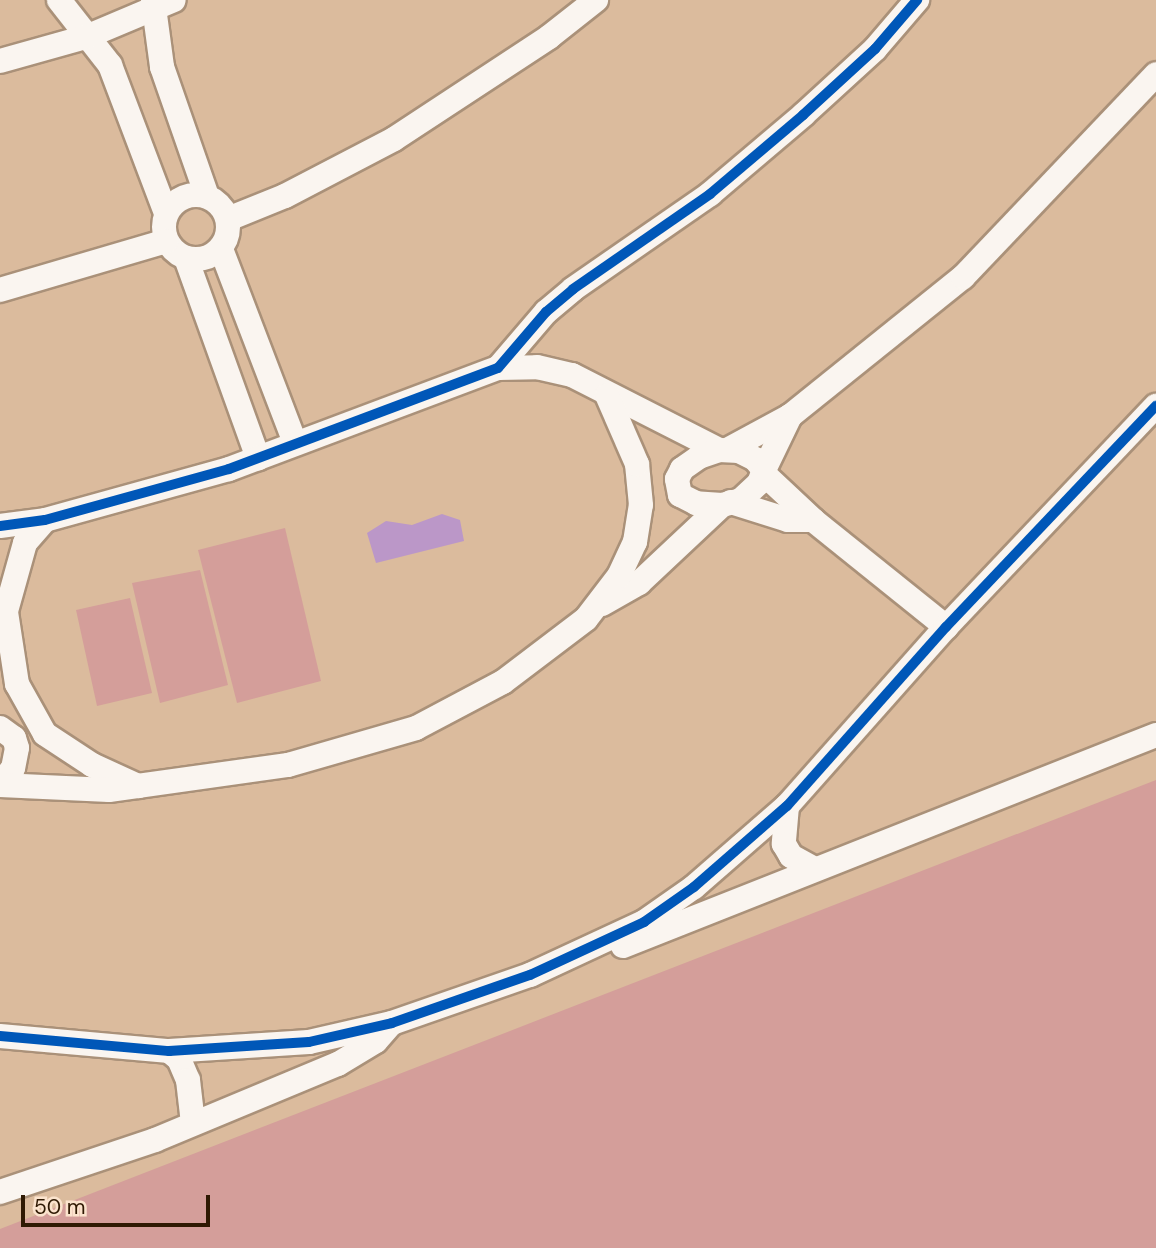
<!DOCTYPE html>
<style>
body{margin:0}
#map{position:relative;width:1156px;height:1248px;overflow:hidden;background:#dbbb9d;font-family:"DM Sans",sans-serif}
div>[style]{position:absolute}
.green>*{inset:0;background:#d49e9a}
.water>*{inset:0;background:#bb97c8}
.roads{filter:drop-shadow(2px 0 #aa9179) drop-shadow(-2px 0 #aa9179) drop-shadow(0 2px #aa9179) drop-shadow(0 -2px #aa9179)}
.street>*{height:24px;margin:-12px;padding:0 12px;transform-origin:12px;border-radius:12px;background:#faf5f0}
.street>.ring{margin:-12px;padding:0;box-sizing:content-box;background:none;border:24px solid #faf5f0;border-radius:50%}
.cycleway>*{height:10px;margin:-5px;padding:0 5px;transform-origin:5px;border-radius:5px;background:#0057b8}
span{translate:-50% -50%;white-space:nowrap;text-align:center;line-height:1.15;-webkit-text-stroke:6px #fbe3cd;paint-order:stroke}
.scale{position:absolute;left:21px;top:1195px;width:189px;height:32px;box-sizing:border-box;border:4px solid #2f1903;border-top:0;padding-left:9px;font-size:21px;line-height:24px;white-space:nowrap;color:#2f1903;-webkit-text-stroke:5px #fbe3cd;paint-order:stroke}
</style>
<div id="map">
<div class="green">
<i style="clip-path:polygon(285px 528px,321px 681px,237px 703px,198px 550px)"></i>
<i style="clip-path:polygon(200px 570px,228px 685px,160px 703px,132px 583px)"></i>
<i style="clip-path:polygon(130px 598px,152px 693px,97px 706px,76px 610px)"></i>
<i style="clip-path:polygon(1156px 780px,1156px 1248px,0 1248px,0 1229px)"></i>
</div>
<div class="water">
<i style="clip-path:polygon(442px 514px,460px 520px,464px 541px,376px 563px,367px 533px,386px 521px,412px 525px)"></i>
</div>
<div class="roads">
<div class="street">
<i style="left:59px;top:0;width:83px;rotate:51.9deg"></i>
<i style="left:110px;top:65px;width:158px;rotate:69.3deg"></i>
<i style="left:153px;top:0;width:68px;rotate:82.3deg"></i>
<i style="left:162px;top:67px;width:137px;rotate:70.8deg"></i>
<i style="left:0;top:61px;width:89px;rotate:-15.6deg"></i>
<i style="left:86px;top:37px;width:95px;rotate:-22.8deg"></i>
<i class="ring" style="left:164px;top:195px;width:40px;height:40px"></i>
<i style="left:228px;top:219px;width:61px;rotate:-22deg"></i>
<i style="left:285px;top:196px;width:123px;rotate:-27.6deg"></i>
<i style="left:394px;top:139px;width:186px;rotate:-33.3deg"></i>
<i style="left:549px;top:37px;width:60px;rotate:-38.2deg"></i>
<i style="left:221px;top:249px;width:208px;rotate:69.1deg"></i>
<i style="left:186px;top:258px;width:213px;rotate:70.2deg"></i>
<i style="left:0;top:290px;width:173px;rotate:-16.4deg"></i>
<i style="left:498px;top:368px;width:39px;rotate:-1deg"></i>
<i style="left:537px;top:367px;width:36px;rotate:13deg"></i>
<i style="left:572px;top:375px;width:165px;rotate:27deg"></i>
<i style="left:719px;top:450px;width:20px;rotate:3deg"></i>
<i style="left:739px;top:451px;width:18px;rotate:27deg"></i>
<i style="left:755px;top:459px;width:14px;rotate:51deg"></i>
<i style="left:764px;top:470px;width:14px;rotate:111deg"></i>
<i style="left:759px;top:483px;width:25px;rotate:137deg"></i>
<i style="left:741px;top:500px;width:20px;rotate:165deg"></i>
<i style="left:722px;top:505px;width:26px;rotate:-176deg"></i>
<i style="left:696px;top:503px;width:18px;rotate:-153deg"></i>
<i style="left:680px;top:495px;width:16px;rotate:-101deg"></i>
<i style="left:677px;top:479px;width:11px;rotate:-63deg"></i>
<i style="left:682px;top:469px;width:21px;rotate:-35deg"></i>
<i style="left:699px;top:457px;width:21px;rotate:-19deg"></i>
<i style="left:727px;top:450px;width:72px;rotate:-28.4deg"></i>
<i style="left:790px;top:416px;width:222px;rotate:-38.8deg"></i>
<i style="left:963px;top:277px;width:280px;rotate:-46.4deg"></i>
<i style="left:764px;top:470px;width:60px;rotate:-64.3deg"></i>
<i style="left:764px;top:474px;width:67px;rotate:43.2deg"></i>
<i style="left:813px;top:520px;width:171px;rotate:38.8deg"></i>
<i style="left:731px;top:502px;width:60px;rotate:17.5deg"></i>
<i style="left:788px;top:520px;width:25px"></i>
<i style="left:0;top:526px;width:45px;rotate:-7.6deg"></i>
<i style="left:45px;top:520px;width:191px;rotate:-15.5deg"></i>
<i style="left:229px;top:469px;width:287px;rotate:-20.6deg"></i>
<i style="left:498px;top:368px;width:74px;rotate:-49.4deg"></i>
<i style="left:546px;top:312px;width:35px;rotate:-40deg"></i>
<i style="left:573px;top:289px;width:167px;rotate:-34.7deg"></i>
<i style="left:710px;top:194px;width:122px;rotate:-40.3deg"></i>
<i style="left:803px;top:115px;width:98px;rotate:-42.5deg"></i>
<i style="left:875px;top:49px;width:65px;rotate:-49.4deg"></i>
<i style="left:602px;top:604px;width:43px;rotate:-29.6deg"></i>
<i style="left:639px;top:583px;width:114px;rotate:-43.2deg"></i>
<i style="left:6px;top:612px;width:73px;rotate:81.3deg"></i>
<i style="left:17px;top:684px;width:57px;rotate:60.8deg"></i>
<i style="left:45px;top:734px;width:56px;rotate:33.4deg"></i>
<i style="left:92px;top:765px;width:51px;rotate:24.5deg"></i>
<i style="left:1px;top:629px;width:89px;rotate:-74.4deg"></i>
<i style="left:25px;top:543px;width:30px;rotate:-49deg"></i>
<i style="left:0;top:728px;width:17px;rotate:36deg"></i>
<i style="left:14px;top:738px;width:10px;rotate:73deg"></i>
<i style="left:17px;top:748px;width:20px;rotate:101deg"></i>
<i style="left:13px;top:768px;width:21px;rotate:129deg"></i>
<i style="left:0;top:785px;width:109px;rotate:2.6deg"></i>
<i style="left:109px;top:790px;width:181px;rotate:-8deg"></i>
<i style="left:288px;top:765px;width:133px;rotate:-16.1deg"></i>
<i style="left:416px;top:728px;width:98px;rotate:-27.9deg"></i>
<i style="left:503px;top:682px;width:104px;rotate:-37.2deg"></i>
<i style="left:586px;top:619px;width:54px;rotate:-52.5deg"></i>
<i style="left:619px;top:576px;width:38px;rotate:-65deg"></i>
<i style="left:635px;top:542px;width:37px;rotate:-81deg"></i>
<i style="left:641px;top:505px;width:41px;rotate:-95.6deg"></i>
<i style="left:637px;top:464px;width:75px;rotate:-113.5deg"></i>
<i style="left:787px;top:806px;width:38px;rotate:95deg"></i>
<i style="left:784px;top:844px;width:14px;rotate:60deg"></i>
<i style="left:791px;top:856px;width:26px;rotate:29deg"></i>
<i style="left:623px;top:946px;width:573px;rotate:-21.6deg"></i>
<i style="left:0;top:1036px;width:170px;rotate:5.1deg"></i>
<i style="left:169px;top:1051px;width:140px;rotate:-3.7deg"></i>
<i style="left:309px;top:1042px;width:85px;rotate:-12.9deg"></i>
<i style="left:392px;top:1023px;width:146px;rotate:-19.2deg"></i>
<i style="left:530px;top:975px;width:126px;rotate:-24.9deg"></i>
<i style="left:644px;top:922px;width:61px;rotate:-35deg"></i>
<i style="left:694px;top:887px;width:123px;rotate:-41.1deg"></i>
<i style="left:787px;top:806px;width:239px;rotate:-48.4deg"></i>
<i style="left:946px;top:627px;width:305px;rotate:-46.5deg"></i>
<i style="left:169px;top:1051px;width:13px;rotate:39deg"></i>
<i style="left:179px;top:1059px;width:23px;rotate:67deg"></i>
<i style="left:188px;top:1080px;width:43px;rotate:83.4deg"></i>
<i style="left:0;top:1192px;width:163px;rotate:-18.5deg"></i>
<i style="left:155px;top:1140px;width:198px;rotate:-22.6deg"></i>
<i style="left:338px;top:1064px;width:44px;rotate:-31.2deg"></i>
<i style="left:376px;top:1041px;width:23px;rotate:-49deg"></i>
</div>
</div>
<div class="cycleway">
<i style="left:0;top:526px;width:45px;rotate:-7.6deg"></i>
<i style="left:45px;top:520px;width:191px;rotate:-15.5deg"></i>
<i style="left:229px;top:469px;width:287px;rotate:-20.6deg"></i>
<i style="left:498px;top:368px;width:74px;rotate:-49.4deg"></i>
<i style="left:546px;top:312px;width:35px;rotate:-40deg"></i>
<i style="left:573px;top:289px;width:167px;rotate:-34.7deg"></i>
<i style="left:710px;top:194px;width:122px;rotate:-40.3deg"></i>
<i style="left:803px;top:115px;width:98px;rotate:-42.5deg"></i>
<i style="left:875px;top:49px;width:65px;rotate:-49.4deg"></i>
<i style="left:0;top:1036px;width:170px;rotate:5.1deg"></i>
<i style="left:169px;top:1051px;width:140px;rotate:-3.7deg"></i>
<i style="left:309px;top:1042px;width:85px;rotate:-12.9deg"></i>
<i style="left:392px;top:1023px;width:146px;rotate:-19.2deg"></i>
<i style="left:530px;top:975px;width:126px;rotate:-24.9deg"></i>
<i style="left:644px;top:922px;width:61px;rotate:-35deg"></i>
<i style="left:694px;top:887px;width:123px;rotate:-41.1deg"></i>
<i style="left:787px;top:806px;width:239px;rotate:-48.4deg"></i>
<i style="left:946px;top:627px;width:305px;rotate:-46.5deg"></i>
</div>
<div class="scale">50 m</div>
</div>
